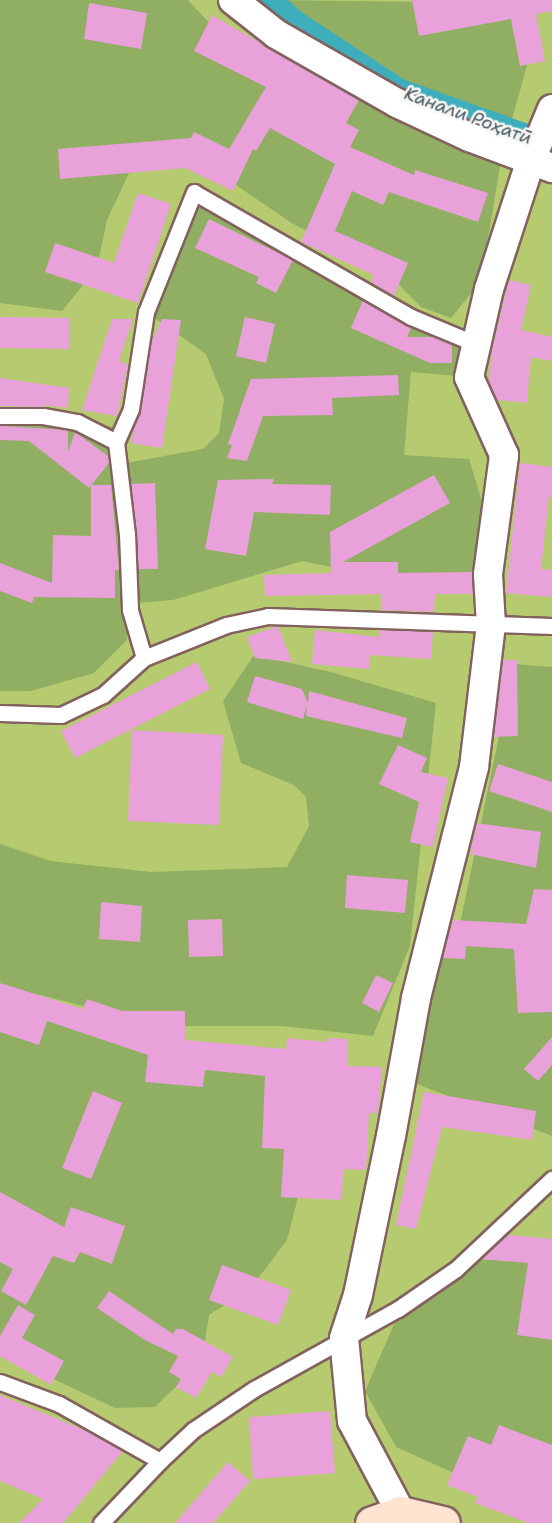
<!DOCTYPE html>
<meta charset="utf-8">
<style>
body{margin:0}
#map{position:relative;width:552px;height:1523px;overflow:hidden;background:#eddfbe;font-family:"Shantell Sans",sans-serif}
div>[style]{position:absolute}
.green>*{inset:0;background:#b6cb6f}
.forest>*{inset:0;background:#90af62}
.canal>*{height:26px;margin:-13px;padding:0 13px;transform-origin:13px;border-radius:13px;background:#3faebc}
.building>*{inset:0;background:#e8a1d9}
.roads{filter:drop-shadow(2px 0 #83625e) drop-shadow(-2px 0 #83625e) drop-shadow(0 2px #83625e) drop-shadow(0 -2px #83625e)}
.lane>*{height:15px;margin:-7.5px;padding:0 7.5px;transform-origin:7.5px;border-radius:7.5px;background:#fff}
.street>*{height:28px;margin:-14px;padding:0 14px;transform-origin:14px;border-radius:14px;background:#fff}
.secondary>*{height:33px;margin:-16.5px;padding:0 16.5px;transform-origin:16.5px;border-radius:16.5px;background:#fde4d1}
span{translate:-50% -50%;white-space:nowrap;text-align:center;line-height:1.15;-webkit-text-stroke:5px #f6f6f2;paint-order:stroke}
.water-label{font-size:18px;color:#465865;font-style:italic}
</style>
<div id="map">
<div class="green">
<i style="clip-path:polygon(0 0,552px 0,552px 1523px,0 1523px)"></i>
</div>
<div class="forest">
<i style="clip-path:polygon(0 0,188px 0,225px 40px,501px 160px,481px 281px,451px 318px,421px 307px,380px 266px,293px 224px,204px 163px,140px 150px,107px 220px,97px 268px,62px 311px,0 303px)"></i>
<i style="clip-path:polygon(268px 0,513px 3px,533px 44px,509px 130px,400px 92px,294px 23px)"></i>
<i style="clip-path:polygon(194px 192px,476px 344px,469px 377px,411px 372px,404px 455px,469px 459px,483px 505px,472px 582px,380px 577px,302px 561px,173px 600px,136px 603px,125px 571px,127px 640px,94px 673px,31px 691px,0 691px,0 408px,82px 417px,124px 431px,120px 464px,203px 449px,219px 433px,224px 399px,206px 354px,146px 312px)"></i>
<i style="clip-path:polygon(254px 655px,331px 672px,436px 703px,410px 946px,373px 1036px,281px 1026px,162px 1026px,0 985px,0 844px,51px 861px,151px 872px,287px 867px,309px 826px,306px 797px,294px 785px,241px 763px,223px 701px)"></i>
<i style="clip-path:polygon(514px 664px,552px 667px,552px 1136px,401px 1078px,416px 998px,457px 938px)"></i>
<i style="clip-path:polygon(0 1009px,276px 1072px,304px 1174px,287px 1240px,250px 1289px,209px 1315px,202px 1361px,155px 1407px,115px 1408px,0 1354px)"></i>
<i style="clip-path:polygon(552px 1259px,552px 1517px,396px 1447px,365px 1391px,399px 1313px,469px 1260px)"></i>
</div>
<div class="canal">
<i style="left:268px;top:0;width:35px;rotate:41deg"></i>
<i style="left:294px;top:23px;width:126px;rotate:33.1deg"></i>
<i style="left:400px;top:92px;width:161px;rotate:19.6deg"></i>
</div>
<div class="building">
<i style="clip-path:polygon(412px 0,552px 0,552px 11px,536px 14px,545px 61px,520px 66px,511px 19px,419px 36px)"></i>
<i style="clip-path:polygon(89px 3px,147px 13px,141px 49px,84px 39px)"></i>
<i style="clip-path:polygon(212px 15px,359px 100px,346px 123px,359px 130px,350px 147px,414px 175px,415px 170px,488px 193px,478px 222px,389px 192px,383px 205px,352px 191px,335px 231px,408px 263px,394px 296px,371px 282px,374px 275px,301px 242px,335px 164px,270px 128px,256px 151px,253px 149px,233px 191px,185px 168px,60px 179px,58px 149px,191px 138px,194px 132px,229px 149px,266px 87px,194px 51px)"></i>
<i style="clip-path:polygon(138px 193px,171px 204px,138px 303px,45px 272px,55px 243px,114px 263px)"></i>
<i style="clip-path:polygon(209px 219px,293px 260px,276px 293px,256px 283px,259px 277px,195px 248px)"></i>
<i style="clip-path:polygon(509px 280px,531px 285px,521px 330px,552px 337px,552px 361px,531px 357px,527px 403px,497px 400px,489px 382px,492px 350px)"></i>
<i style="clip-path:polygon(363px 300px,411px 328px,407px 337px,435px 337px,452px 345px,452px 363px,430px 363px,351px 328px)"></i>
<i style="clip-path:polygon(0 317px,69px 318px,69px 349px,0 348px)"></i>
<i style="clip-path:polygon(245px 317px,275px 324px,266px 363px,236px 356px)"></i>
<i style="clip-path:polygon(112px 319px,133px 319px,119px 361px,128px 365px,117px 416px,82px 410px)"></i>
<i style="clip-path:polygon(162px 319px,181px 320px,162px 448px,131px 443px,151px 344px)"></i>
<i style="clip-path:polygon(398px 375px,399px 395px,332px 398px,333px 415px,263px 416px,247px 461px,227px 458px,232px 445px,228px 444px,251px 379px)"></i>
<i style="clip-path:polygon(0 378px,69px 388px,68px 408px,43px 405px,46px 407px,0 406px)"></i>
<i style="clip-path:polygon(0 426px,68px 430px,68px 452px,75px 432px,108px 456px,109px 463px,89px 488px,29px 441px,0 440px)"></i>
<i style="clip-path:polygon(520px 463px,552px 467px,552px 497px,549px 496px,541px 569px,552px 570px,552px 597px,506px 593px)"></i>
<i style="clip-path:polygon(434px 475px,450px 503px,343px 562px,398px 562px,398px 573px,472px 572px,473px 594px,435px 594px,434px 612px,381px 610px,382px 594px,265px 596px,264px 575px,331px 573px,330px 532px)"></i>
<i style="clip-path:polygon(274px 479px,272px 484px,331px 485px,330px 515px,254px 512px,246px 556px,205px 549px,218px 480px)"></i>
<i style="clip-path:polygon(155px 483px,158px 569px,138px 569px,131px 484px)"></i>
<i style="clip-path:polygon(91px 485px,111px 485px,119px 570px,115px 570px,115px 598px,34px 597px,32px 603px,0 591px,0 563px,52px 583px,53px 535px,91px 536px)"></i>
<i style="clip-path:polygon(278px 626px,292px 662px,255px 658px,247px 637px)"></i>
<i style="clip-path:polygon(315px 630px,379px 637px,380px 630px,433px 632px,431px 659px,370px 655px,369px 669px,312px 664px)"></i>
<i style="clip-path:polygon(503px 660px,517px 660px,518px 736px,494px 737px)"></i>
<i style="clip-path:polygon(197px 662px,210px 689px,75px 758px,61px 731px)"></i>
<i style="clip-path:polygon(255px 676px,302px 689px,308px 703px,309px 691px,407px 718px,402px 738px,306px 716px,307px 705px,303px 719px,247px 702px)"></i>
<i style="clip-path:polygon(132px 730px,223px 735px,219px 825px,128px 821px)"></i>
<i style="clip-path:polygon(398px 745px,427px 758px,421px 772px,448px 778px,433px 847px,410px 842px,419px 802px,379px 784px)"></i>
<i style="clip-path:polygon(498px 764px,552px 782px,552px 812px,489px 791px)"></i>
<i style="clip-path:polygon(477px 823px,541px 832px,536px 868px,470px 854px)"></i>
<i style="clip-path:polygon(347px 875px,408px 880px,405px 913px,345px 908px)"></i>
<i style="clip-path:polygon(534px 889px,552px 890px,552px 1012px,518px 1013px,514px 949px,466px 946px,465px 959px,444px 958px,444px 953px,453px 920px,526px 924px)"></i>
<i style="clip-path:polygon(101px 902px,142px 906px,140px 942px,99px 939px)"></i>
<i style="clip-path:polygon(222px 919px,223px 956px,189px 957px,188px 920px)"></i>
<i style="clip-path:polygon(376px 975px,393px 983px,379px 1012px,362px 1003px)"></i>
<i style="clip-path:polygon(0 983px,83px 1009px,87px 999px,122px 1011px,185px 1011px,185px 1040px,286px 1049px,287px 1038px,327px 1042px,327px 1038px,348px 1039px,347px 1066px,382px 1067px,378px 1113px,369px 1113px,366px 1170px,343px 1169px,342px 1200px,281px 1197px,284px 1149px,262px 1148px,265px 1076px,205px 1070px,203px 1087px,145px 1082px,148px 1055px,47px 1021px,39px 1045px,0 1032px)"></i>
<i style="clip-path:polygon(552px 1037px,552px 1065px,538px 1081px,524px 1069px)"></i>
<i style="clip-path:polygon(93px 1091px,122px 1103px,91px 1179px,62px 1168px)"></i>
<i style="clip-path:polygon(424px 1092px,536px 1111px,532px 1140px,442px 1127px,416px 1229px,396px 1225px)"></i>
<i style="clip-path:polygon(0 1192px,64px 1227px,71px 1207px,125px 1226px,112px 1264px,80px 1252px,74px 1263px,53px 1256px,26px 1305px,1px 1291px,13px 1269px,0 1262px)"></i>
<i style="clip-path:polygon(507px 1235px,552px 1239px,552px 1340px,517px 1335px,528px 1263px,481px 1259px)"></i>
<i style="clip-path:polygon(222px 1265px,291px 1290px,278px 1325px,209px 1300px)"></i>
<i style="clip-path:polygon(109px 1291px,173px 1334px,176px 1329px,183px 1329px,233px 1357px,221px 1377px,212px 1372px,196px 1398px,176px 1387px,181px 1379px,169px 1372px,178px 1356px,145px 1340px,97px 1308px)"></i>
<i style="clip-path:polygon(18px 1305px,35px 1315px,22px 1338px,64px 1361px,51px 1385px,0 1356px,0 1336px)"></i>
<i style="clip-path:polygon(0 1395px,91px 1433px,123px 1451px,63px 1523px,19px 1523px,43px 1499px,0 1481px)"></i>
<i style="clip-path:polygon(330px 1411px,335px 1473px,253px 1479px,249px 1417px)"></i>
<i style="clip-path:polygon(499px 1425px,552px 1445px,552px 1523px,529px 1523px,475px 1503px,478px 1497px,447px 1485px,468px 1436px,491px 1445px)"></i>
<i style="clip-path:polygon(228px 1462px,250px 1481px,213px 1523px,175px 1523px)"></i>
</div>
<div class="roads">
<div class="lane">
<i style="left:476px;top:344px;width:70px;rotate:-157.4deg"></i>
<i style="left:411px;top:317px;width:250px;rotate:-150.1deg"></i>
<i style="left:194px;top:192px;width:129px;rotate:111.8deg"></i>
<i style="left:146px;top:312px;width:98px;rotate:98.8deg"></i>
<i style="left:131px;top:409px;width:36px;rotate:114deg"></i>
<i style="left:116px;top:442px;width:93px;rotate:83.2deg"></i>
<i style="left:127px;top:534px;width:76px;rotate:87.7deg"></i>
<i style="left:130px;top:610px;width:50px;rotate:73.7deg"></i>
<i style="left:144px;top:658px;width:88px;rotate:-21.9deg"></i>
<i style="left:226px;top:625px;width:43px;rotate:-12.1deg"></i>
<i style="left:268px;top:616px;width:284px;rotate:2deg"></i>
<i style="left:0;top:416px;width:43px"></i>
<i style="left:43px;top:416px;width:35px;rotate:10deg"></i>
<i style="left:77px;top:422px;width:44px;rotate:27.1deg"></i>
<i style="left:0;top:713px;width:61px;rotate:1.9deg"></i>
<i style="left:61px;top:715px;width:47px;rotate:-25.5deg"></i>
<i style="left:103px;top:695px;width:55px;rotate:-42.1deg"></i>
<i style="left:0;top:1382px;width:63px;rotate:20.4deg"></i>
<i style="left:59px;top:1404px;width:116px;rotate:29.4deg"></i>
<i style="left:160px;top:1461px;width:45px;rotate:-43.2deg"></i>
<i style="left:193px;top:1430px;width:73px;rotate:-33.9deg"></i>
<i style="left:254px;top:1389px;width:165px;rotate:-29.1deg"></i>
<i style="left:398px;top:1309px;width:70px;rotate:-34.6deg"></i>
<i style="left:456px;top:1269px;width:132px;rotate:-43.2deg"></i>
<i style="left:101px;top:1523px;width:86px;rotate:-46.4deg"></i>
</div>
<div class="street">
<i style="left:233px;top:0;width:55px;rotate:38.3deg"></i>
<i style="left:276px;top:34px;width:139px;rotate:29.7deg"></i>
<i style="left:397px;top:103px;width:80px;rotate:25.3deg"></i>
<i style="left:469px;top:137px;width:89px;rotate:20.5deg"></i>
<i style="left:401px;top:1513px;width:104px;rotate:-118deg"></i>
<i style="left:352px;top:1421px;width:83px;rotate:-95.5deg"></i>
<i style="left:344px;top:1338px;width:45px;rotate:-72deg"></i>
<i style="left:358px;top:1295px;width:162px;rotate:-78.3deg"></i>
<i style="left:391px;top:1136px;width:140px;rotate:-79.7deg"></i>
<i style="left:416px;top:998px;width:238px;rotate:-75.9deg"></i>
<i style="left:474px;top:767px;width:143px;rotate:-83.2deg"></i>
<i style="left:491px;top:625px;width:51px;rotate:-93.4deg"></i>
<i style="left:488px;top:574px;width:120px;rotate:-82.3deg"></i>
<i style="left:504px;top:455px;width:85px;rotate:-114.2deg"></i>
<i style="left:469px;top:377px;width:90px;rotate:-77.2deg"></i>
<i style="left:489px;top:289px;width:136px;rotate:-72deg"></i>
<i style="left:531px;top:160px;width:55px;rotate:-67.6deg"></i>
</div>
<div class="secondary">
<i style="left:372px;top:1523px;width:31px;rotate:-19deg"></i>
<i style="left:401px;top:1513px;width:43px;rotate:13.4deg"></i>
</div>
</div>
<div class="water-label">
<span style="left:468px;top:116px;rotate:20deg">Канали Роҳатӣ</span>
</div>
</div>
